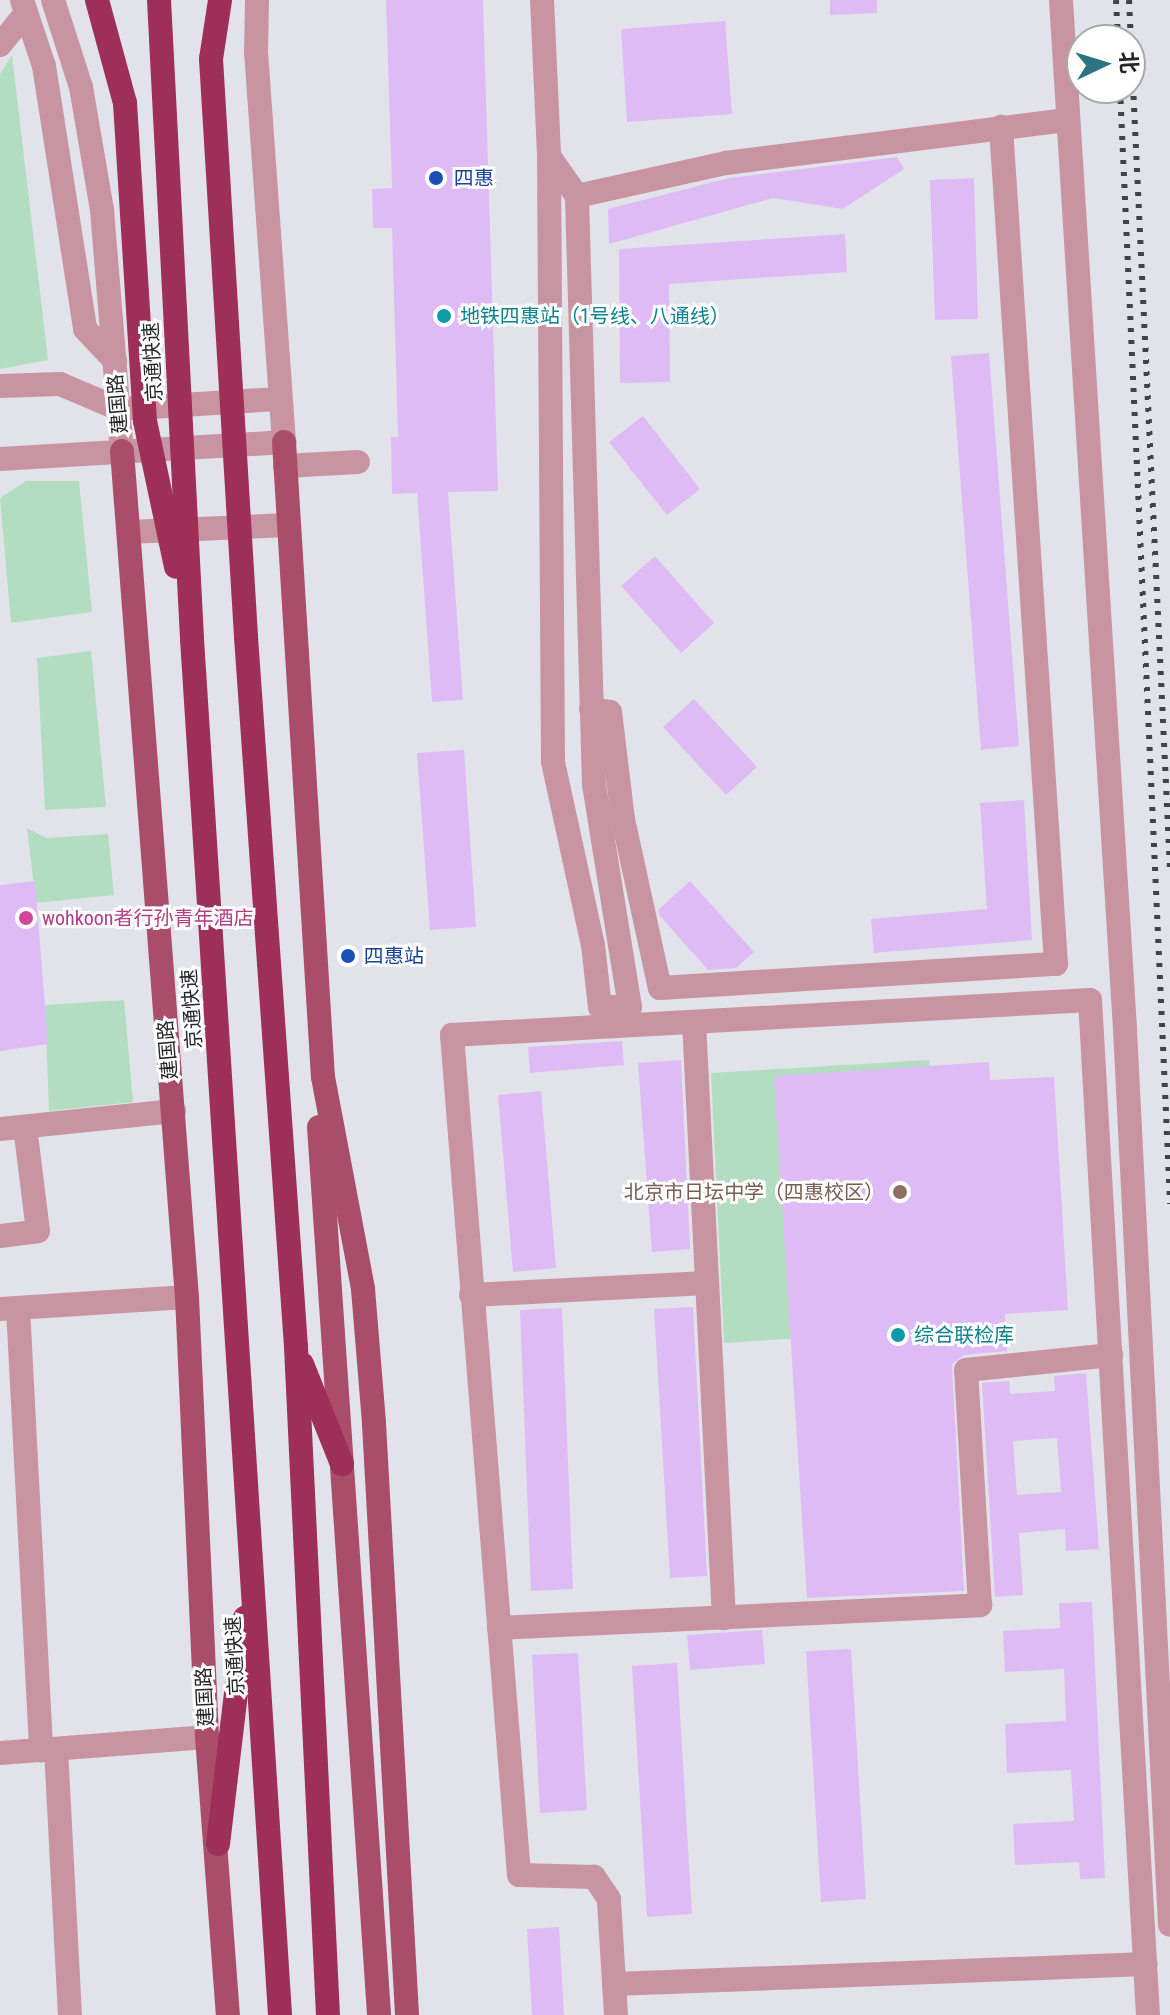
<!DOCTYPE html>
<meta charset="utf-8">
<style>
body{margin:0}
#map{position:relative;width:1170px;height:2015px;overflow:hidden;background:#e2e3ea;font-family:"Roboto Condensed","Noto Sans SC",sans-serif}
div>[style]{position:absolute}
.green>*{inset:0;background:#b3ddc1}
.building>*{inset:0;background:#dfbbf5}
.minor>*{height:24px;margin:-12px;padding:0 12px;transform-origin:12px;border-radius:12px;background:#c994a2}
.major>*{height:24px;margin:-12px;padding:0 12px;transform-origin:12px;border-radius:12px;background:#aa4d6b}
.highway>*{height:24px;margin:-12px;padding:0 12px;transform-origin:12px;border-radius:12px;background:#9d2f58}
.rail>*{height:6px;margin-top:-3px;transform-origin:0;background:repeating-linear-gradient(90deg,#434347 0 4px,transparent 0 12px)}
.minor-bridge>*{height:24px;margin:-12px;padding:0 12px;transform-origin:12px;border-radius:12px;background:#c994a2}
.highway-bridge>*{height:24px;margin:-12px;padding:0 12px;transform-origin:12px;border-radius:12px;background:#9d2f58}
.dots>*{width:22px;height:22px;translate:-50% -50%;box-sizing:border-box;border:4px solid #fff;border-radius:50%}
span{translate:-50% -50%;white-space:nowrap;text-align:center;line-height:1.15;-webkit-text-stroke:6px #fff;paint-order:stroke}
.transit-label{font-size:20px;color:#164399}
.left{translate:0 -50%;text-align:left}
.culture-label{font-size:20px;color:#0d838f}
.street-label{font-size:20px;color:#27272a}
.hotel-label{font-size:20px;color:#b23c85}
.education-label{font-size:20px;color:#785e54}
.right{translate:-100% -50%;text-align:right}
.north{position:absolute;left:1066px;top:24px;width:80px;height:80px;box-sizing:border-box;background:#fff;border:2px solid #a9a9aa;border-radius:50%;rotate:86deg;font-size:22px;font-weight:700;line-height:32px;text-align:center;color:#27272a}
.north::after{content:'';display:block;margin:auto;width:28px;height:36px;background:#2e7382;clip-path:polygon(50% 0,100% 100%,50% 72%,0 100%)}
</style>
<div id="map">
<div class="green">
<i style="clip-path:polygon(12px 55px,48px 360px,0 369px,0 74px)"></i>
<i style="clip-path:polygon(26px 481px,79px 481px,92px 612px,11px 623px,0 498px)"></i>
<i style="clip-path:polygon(91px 651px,106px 807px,45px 810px,37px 658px)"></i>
<i style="clip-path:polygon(27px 828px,46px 838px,108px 834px,114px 895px,36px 903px)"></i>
<i style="clip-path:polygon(124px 1000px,133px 1102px,49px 1111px,45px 1005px)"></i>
<i style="clip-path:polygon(929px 1060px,942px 1329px,724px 1343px,711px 1073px)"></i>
</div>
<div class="building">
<i style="clip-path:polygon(386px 0,483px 0,498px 491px,448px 492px,463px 700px,432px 702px,417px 493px,392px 494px,391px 437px,398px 437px,392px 228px,373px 228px,372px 189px,392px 188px)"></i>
<i style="clip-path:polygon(830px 0,877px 0,877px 13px,830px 15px)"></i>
<i style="clip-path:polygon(725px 21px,732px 114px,627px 122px,621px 29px)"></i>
<i style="clip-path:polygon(897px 157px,904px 169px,843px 209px,773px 198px,609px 244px,608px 209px,729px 178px)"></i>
<i style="clip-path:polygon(974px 178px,978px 319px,935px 320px,930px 180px)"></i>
<i style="clip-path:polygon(845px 234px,847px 272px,669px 284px,670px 382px,620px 383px,619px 249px)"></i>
<i style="clip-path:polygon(989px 353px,1019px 746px,981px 750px,951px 356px)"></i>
<i style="clip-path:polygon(643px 416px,700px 489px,667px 515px,609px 442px)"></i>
<i style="clip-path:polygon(655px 556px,714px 623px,681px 653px,621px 586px)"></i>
<i style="clip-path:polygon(694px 699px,757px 767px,726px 795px,663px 727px)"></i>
<i style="clip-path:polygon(464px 750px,476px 927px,430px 930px,417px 753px)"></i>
<i style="clip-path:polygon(1024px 800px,1032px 940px,874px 953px,871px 919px,987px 909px,980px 803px)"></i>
<i style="clip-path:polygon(35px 881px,48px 1044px,0 1051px,0 885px)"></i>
<i style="clip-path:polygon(690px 881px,754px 952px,736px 968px,708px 970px,660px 916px,658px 910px)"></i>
<i style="clip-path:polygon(622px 1041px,624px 1065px,530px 1073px,528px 1047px)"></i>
<i style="clip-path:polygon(681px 1060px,690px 1249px,652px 1252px,638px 1063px)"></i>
<i style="clip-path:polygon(989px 1062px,990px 1080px,1054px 1077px,1068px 1310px,1005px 1314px,1007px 1351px,964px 1355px,952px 1364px,964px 1591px,807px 1598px,774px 1076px)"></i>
<i style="clip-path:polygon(541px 1091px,556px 1268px,513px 1272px,498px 1095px)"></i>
<i style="clip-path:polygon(693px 1307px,707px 1576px,670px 1578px,654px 1309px)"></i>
<i style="clip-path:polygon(562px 1308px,573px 1589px,531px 1591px,520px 1310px)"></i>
<i style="clip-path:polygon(evenodd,1086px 1373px,1099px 1549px,1066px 1551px,1065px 1529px,1019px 1533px,1023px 1595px,995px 1597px,982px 1383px,1009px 1381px,1010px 1394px,1055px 1391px,1054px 1376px,1086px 1373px,1057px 1438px,1061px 1492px,1017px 1495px,1013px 1441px,1057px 1438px)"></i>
<i style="clip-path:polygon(1092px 1602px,1105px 1878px,1080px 1879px,1079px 1862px,1015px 1865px,1013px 1824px,1074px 1821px,1071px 1770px,1007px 1773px,1005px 1724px,1066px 1721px,1064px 1669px,1005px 1672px,1003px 1631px,1060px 1628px,1059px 1603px)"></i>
<i style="clip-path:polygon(762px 1630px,765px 1664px,690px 1670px,687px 1635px)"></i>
<i style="clip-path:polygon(851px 1649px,866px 1899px,821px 1902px,806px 1651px)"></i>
<i style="clip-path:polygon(578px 1653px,587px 1810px,540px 1813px,532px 1655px)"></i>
<i style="clip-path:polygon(677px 1663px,692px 1914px,647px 1917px,632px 1666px)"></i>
<i style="clip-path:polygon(559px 1927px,564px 2015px,532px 2015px,527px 1929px)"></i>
</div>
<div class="minor">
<i style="left:22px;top:0;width:70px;rotate:71.6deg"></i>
<i style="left:44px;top:66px;width:266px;rotate:81.1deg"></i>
<i style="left:85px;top:329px;width:44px;rotate:46.8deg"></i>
<i style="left:53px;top:0;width:91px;rotate:72.2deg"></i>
<i style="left:81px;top:87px;width:125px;rotate:80.3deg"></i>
<i style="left:102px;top:210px;width:242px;rotate:85.3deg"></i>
<i style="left:542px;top:0;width:156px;rotate:87.4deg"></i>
<i style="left:549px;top:156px;width:606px;rotate:89.62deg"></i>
<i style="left:553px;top:762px;width:187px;rotate:77.7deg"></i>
<i style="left:593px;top:945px;width:62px;rotate:83.6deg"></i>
<i style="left:600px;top:1007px;width:30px"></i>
<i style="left:630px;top:1007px;width:226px;rotate:-99.2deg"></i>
<i style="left:594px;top:784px;width:588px;rotate:-91.66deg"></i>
<i style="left:577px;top:196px;width:49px;rotate:-125deg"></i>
<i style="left:1061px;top:0;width:1032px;rotate:86.44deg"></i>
<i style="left:1125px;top:1030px;width:896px;rotate:87.12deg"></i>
<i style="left:0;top:45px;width:41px;rotate:-50.9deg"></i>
<i style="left:577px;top:196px;width:153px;rotate:-12.5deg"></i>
<i style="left:726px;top:163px;width:344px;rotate:-7.2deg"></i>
<i style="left:0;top:386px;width:60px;rotate:-1.9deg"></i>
<i style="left:60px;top:384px;width:64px;rotate:23deg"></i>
<i style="left:119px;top:409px;width:161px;rotate:-3.6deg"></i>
<i style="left:0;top:459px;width:285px;rotate:-3.4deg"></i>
<i style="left:284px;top:442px;width:390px;rotate:-94.1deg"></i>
<i style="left:256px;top:53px;width:53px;rotate:-88.9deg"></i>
<i style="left:285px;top:466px;width:73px;rotate:-3.1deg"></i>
<i style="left:129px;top:532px;width:159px;rotate:-2.5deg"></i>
<i style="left:591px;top:709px;width:19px;rotate:9deg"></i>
<i style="left:610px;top:712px;width:108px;rotate:83.1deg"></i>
<i style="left:623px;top:819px;width:173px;rotate:77.7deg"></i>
<i style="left:660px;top:988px;width:397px;rotate:-3.5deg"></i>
<i style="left:1056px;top:964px;width:839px;rotate:-93.76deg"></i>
<i style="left:694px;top:1022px;width:597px;rotate:87.12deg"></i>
<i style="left:0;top:1129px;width:175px;rotate:-5.9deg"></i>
<i style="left:0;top:1236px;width:38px;rotate:-7deg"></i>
<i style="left:38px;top:1231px;width:105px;rotate:-97.1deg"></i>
<i style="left:18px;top:1308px;width:443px;rotate:87deg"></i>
<i style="left:0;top:1309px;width:187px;rotate:-3.7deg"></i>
<i style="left:56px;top:1749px;width:266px;rotate:87deg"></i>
<i style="left:0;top:1753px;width:208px;rotate:-4.4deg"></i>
<i style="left:614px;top:1984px;width:532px;rotate:-2.15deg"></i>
</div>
<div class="major">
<i style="left:284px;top:442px;width:636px;rotate:86.49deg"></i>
<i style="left:323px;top:1077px;width:216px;rotate:79.3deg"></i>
<i style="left:363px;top:1289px;width:135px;rotate:85.3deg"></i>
<i style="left:374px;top:1424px;width:592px;rotate:86.8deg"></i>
<i style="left:122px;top:451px;width:848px;rotate:85.61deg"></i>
<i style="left:187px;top:1297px;width:440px;rotate:87.4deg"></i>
<i style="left:207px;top:1737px;width:279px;rotate:85.7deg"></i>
<i style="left:319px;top:1127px;width:890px;rotate:86.13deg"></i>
</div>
<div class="highway">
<i style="left:97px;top:0;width:107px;rotate:74.8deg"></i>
<i style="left:211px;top:59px;width:60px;rotate:-81.3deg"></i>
<i style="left:246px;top:637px;width:712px;rotate:85.97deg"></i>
<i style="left:296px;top:1347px;width:669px;rotate:87.26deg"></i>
<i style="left:192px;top:639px;width:1379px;rotate:86.34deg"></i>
<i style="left:302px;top:1364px;width:108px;rotate:68.2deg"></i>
<i style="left:218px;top:1844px;width:228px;rotate:-83.2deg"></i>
</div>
<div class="rail">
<i style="left:1116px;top:0;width:40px;rotate:87.1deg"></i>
<i style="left:1129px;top:0;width:870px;rotate:87.3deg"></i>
<i style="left:1120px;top:88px;width:1117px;rotate:87.43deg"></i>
</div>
<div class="minor-bridge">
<i style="left:471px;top:1295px;width:236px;rotate:-2.9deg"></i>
<i style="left:499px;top:1628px;width:482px;rotate:-2.7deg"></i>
<i style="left:980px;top:1605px;width:235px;rotate:-93.4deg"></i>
<i style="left:966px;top:1370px;width:146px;rotate:-5.9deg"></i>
<i style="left:616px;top:2015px;width:116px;rotate:-93.5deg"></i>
<i style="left:609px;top:1899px;width:27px;rotate:-124deg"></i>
<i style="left:594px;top:1877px;width:75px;rotate:-178.5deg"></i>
<i style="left:519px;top:1875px;width:843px;rotate:-94.56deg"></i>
<i style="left:452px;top:1035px;width:639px;rotate:-3.14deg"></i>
<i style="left:1090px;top:1000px;width:1017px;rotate:86.73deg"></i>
</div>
<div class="highway-bridge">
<i style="left:159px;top:0;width:640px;rotate:87.04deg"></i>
<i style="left:211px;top:59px;width:579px;rotate:86.53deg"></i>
<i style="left:125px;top:103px;width:319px;rotate:86.4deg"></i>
<i style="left:145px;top:421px;width:149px;rotate:78deg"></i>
</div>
<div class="dots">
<i style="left:436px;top:178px;background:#1a4fb4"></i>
<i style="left:444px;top:316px;background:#0f9aa8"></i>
<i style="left:26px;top:918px;background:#d1479c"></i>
<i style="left:348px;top:956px;background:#1a4fb4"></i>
<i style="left:900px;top:1192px;background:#8d6e63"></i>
<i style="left:898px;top:1335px;background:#0f9aa8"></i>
</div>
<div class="transit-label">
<span class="left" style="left:454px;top:178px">四惠</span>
<span class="left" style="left:364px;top:956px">四惠站</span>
</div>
<div class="culture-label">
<span class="left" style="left:460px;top:316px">地铁四惠站（1号线、八通线）</span>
<span class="left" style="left:914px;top:1335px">综合联检库</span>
</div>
<div class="street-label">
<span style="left:153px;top:362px;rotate:-93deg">京通快速</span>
<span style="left:118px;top:404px;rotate:-95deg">建国路</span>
<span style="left:192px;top:1009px;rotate:-94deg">京通快速</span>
<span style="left:168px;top:1050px;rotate:-95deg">建国路</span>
<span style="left:235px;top:1656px;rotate:-93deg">京通快速</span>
<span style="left:205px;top:1697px;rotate:-93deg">建国路</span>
</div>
<div class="hotel-label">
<span class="left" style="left:42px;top:918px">wohkoon者行孙青年酒店</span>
</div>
<div class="education-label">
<span class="right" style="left:884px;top:1192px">北京市日坛中学（四惠校区）</span>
</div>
<div class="north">北</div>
</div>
